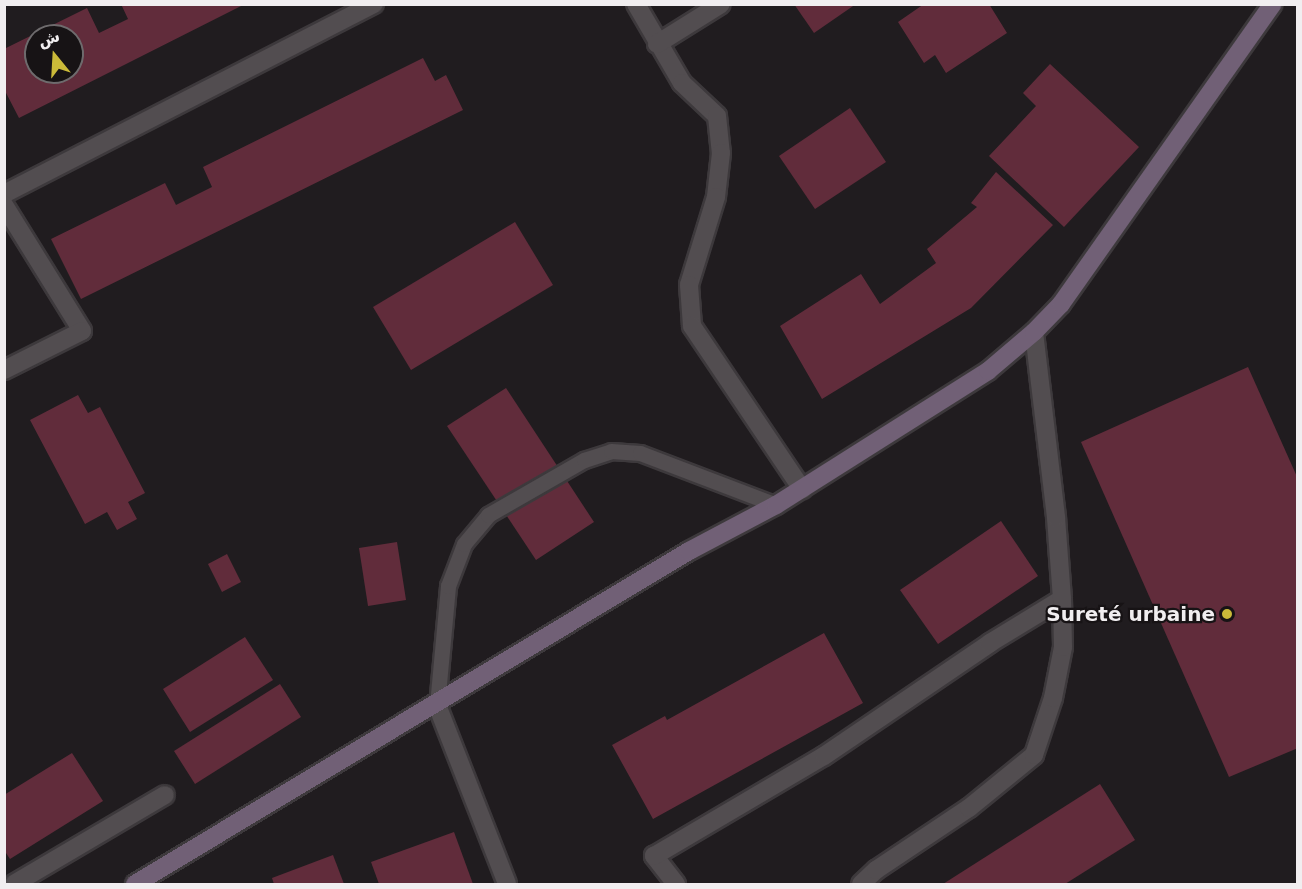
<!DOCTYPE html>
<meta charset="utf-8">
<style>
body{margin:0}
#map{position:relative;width:1302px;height:889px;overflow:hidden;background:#201c1f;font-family:"DejaVu Sans",Cairo,sans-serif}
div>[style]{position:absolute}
.building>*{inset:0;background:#612c3b}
.roads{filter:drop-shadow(2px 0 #3d393c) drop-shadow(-2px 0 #3d393c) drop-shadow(0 2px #3d393c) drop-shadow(0 -2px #3d393c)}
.lane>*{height:15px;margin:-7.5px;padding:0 7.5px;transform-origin:7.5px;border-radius:7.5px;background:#524d50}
.street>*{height:18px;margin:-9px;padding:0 9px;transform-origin:9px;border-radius:9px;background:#524d50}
.secondary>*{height:18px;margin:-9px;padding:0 9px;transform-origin:9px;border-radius:9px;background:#716076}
.dots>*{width:16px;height:16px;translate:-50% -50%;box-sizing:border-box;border:3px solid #171315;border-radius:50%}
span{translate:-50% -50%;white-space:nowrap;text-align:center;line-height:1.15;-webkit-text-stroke:4.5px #171315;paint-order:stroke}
.poi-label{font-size:20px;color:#f1eef0;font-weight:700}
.right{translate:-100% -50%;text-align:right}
.frame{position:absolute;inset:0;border:6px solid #f1eef0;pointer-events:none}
.north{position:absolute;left:24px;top:24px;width:60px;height:60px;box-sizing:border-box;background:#171315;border:2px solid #6e6b6d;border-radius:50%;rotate:342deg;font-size:16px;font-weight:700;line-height:24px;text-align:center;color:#f1eef0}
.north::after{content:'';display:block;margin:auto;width:21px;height:27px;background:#cbba39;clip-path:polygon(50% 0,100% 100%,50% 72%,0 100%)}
</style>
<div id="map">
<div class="building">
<i style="clip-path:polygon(evenodd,121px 4px,245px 4px,19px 118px,4px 89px,4px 49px,87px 8px,99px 33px,128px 19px,121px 4px,36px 36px,72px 36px,72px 72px,36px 72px,36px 36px)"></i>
<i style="clip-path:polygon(794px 4px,856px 4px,814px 33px)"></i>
<i style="clip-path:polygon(924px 4px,989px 4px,1007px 33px,946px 73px,935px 55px,924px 63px,898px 22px)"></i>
<i style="clip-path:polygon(423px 58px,435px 81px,446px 75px,463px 110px,81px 299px,51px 239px,165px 183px,176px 205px,212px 187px,203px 167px)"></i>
<i style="clip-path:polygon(1050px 64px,1139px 147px,1064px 227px,989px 156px,1036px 106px,1023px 93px)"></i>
<i style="clip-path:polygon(850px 108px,886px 162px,815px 209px,779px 156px)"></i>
<i style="clip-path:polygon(996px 172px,1053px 225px,971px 308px,822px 399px,780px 326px,861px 274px,880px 304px,936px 263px,927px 249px,977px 207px,971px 203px)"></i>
<i style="clip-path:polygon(515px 222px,553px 285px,411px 370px,373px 307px)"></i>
<i style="clip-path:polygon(1248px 367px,1298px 479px,1298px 748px,1229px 777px,1081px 442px)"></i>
<i style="clip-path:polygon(506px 388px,594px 522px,536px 560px,447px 426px)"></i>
<i style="clip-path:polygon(78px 395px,88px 413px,100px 407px,145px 493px,128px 502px,137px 519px,117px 530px,107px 512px,85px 524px,30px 420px)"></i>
<i style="clip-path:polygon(1001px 521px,1038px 576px,938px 644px,900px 590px)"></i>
<i style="clip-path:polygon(397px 542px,406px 600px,368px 606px,359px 548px)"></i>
<i style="clip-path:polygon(227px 554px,241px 582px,222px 592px,208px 564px)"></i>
<i style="clip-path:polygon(824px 633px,863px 703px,653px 819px,612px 745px,665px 716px,667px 720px)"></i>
<i style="clip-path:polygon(245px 637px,273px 680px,190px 732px,163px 689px)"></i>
<i style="clip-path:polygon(280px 684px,301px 717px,195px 784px,174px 751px)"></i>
<i style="clip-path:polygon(72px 753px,103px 801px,10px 859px,4px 850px,4px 795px)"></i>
<i style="clip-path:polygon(1100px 784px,1135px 840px,1065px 884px,943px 884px)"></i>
<i style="clip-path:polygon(454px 832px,473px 884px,379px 884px,371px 862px)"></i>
<i style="clip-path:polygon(333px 855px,344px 884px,274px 884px,272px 878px)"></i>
</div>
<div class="roads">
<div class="lane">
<i style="left:437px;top:705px;width:120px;rotate:-84.7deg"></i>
<i style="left:448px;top:586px;width:45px;rotate:-69.1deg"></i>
<i style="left:464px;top:544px;width:38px;rotate:-50deg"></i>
<i style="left:488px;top:515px;width:111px;rotate:-29.8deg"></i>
<i style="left:584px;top:460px;width:28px;rotate:-18deg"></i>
<i style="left:611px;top:451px;width:29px;rotate:4deg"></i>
<i style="left:640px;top:453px;width:146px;rotate:20.9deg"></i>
</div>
<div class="street">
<i style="left:636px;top:4px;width:91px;rotate:59.8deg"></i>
<i style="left:682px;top:83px;width:48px;rotate:43.3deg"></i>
<i style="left:717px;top:116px;width:37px;rotate:84deg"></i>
<i style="left:721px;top:153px;width:44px;rotate:96.5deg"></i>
<i style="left:716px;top:197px;width:92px;rotate:107.1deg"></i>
<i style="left:689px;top:285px;width:41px;rotate:85.8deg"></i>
<i style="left:692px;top:326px;width:197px;rotate:56deg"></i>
<i style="left:657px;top:44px;width:75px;rotate:-32deg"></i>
<i style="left:4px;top:194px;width:416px;rotate:-27.2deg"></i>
<i style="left:4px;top:205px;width:148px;rotate:58.2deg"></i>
<i style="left:82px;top:331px;width:87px;rotate:153.4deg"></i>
<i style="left:437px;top:705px;width:192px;rotate:68.6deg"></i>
<i style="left:14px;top:884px;width:175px;rotate:-30.5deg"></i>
<i style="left:676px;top:884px;width:36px;rotate:-128deg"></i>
<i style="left:654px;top:856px;width:197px;rotate:-30.5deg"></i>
<i style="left:824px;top:756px;width:201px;rotate:-34.2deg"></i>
<i style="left:990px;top:643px;width:84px;rotate:-31.4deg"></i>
<i style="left:861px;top:884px;width:21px;rotate:-43deg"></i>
<i style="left:876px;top:870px;width:112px;rotate:-33.7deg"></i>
<i style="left:969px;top:808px;width:84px;rotate:-39.2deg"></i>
<i style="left:1034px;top:755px;width:60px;rotate:-71.6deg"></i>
<i style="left:1053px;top:698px;width:52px;rotate:-78.9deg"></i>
<i style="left:1063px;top:647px;width:48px;rotate:-91.2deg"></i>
<i style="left:1062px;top:599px;width:82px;rotate:-94.2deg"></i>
<i style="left:1056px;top:517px;width:186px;rotate:-96.8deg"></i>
</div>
<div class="secondary">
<i style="left:135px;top:884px;width:646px;rotate:-31.01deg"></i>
<i style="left:689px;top:551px;width:98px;rotate:-27.9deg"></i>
<i style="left:776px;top:505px;width:251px;rotate:-32.3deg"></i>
<i style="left:988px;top:371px;width:60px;rotate:-40.3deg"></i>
<i style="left:1034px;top:332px;width:39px;rotate:-46deg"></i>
<i style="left:1061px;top:304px;width:367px;rotate:-54.8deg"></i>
</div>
</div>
<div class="dots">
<i style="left:1227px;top:614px;background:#cbba39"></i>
</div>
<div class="poi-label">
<span class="right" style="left:1215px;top:614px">Sureté urbaine</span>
</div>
<div class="frame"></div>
<div class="north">ش</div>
</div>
